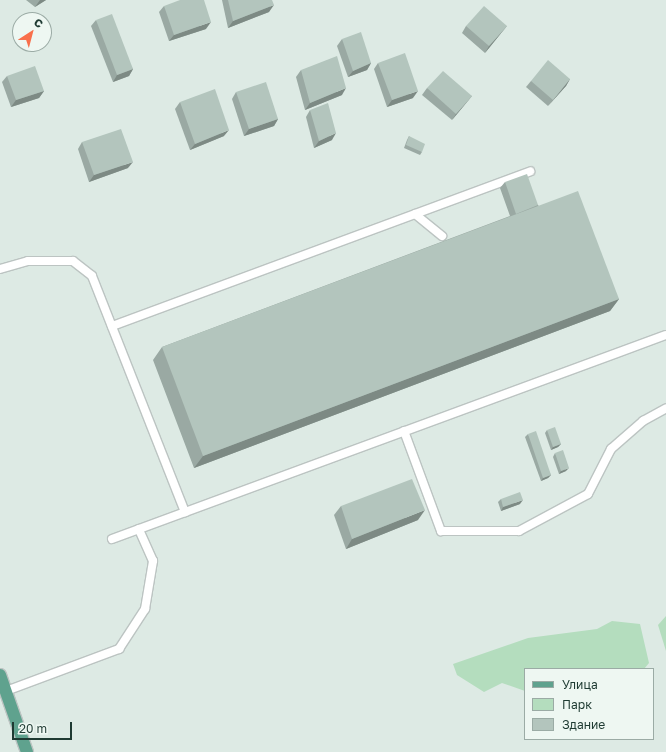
<!DOCTYPE html>
<meta charset="utf-8">
<style>
body{margin:0}
#map{position:relative;width:666px;height:752px;overflow:hidden;background:#ddeae4;font-family:"Golos Text",sans-serif}
div>[style]{position:absolute}
.green>*{inset:0;background:#b4ddbe}
.roads{filter:drop-shadow(1px 0 #bcc4c2) drop-shadow(-1px 0 #bcc4c2) drop-shadow(0 1px #bcc4c2) drop-shadow(0 -1px #bcc4c2)}
.lane>*{height:8px;margin:-4px;padding:0 4px;transform-origin:4px;border-radius:4px;background:#fff}
.primary>*{height:12px;margin:-6px;padding:0 6px;transform-origin:6px;border-radius:6px;background:#5fa28e}
.wall>*{inset:0;background:#9aa9a3}
.shaded-wall>*{inset:0;background:#7d8a84}
.building>*{inset:0;background:#b3c5bd}
span{translate:-50% -50%;white-space:nowrap;text-align:center;line-height:1.15;-webkit-text-stroke:3.5px #eef7f2;paint-order:stroke}
.legend{position:absolute;left:524px;top:668px;width:130px;height:72px;box-sizing:border-box;background:#eef7f2;border:1px solid #9baba5;margin:0;padding:5px 7px;list-style:none;font-size:12px;color:#1e3a32}
.legend li{display:flex;align-items:center;gap:8px;height:20px}
.legend b{width:20px;border:1px solid #9baba5}
.north{position:absolute;left:12px;top:12px;width:40px;height:40px;box-sizing:border-box;background:#eef7f2;border:1px solid #9baba5;border-radius:50%;rotate:36deg;font-size:11px;font-weight:700;line-height:16px;text-align:center;color:#1e3a32}
.north::after{content:'';display:block;margin:auto;width:14px;height:18px;background:#f9704c;clip-path:polygon(50% 0,100% 100%,50% 72%,0 100%)}
.scale{position:absolute;left:12px;top:722px;width:60px;height:18px;box-sizing:border-box;border:2px solid #1e3a32;border-top:0;padding-left:5px;font-size:12px;line-height:14px;white-space:nowrap;color:#1e3a32;-webkit-text-stroke:3px #eef7f2;paint-order:stroke}
</style>
<div id="map">
<div class="green">
<i style="clip-path:polygon(666px 616px,666px 651px,658px 625px)"></i>
<i style="clip-path:polygon(612px 621px,640px 624px,649px 663px,644px 669px,525px 669px,525px 691px,502px 683px,484px 692px,457px 675px,453px 664px,528px 638px,597px 629px)"></i>
</div>
<div class="roads">
<div class="lane">
<i style="left:415px;top:214px;width:35px;rotate:39deg"></i>
<i style="left:0;top:269px;width:29px;rotate:-16deg"></i>
<i style="left:28px;top:261px;width:45px"></i>
<i style="left:73px;top:261px;width:24px;rotate:38deg"></i>
<i style="left:92px;top:276px;width:254px;rotate:68.5deg"></i>
<i style="left:112px;top:326px;width:446px;rotate:-20.3deg"></i>
<i style="left:404px;top:431px;width:107px;rotate:69.7deg"></i>
<i style="left:441px;top:531px;width:78px"></i>
<i style="left:519px;top:531px;width:78px;rotate:-28.2deg"></i>
<i style="left:588px;top:494px;width:51px;rotate:-62.9deg"></i>
<i style="left:611px;top:449px;width:43px;rotate:-41.2deg"></i>
<i style="left:643px;top:421px;width:26px;rotate:-29deg"></i>
<i style="left:112px;top:539px;width:590px;rotate:-20.22deg"></i>
<i style="left:6px;top:691px;width:121px;rotate:-20.4deg"></i>
<i style="left:119px;top:649px;width:48px;rotate:-57deg"></i>
<i style="left:145px;top:609px;width:49px;rotate:-80.5deg"></i>
<i style="left:153px;top:561px;width:35px;rotate:-114deg"></i>
</div>
<div class="primary">
<i style="left:0;top:675px;width:82px;rotate:70.7deg"></i>
</div>
</div>
<div class="wall">
<i style="clip-path:polygon(26px 0,46px 0,35px 7px)"></i>
<i style="clip-path:polygon(222px 0,272px 0,269px 12px,228px 28px)"></i>
<i style="clip-path:polygon(164px 6px,206px 29px,169px 41px,159px 12px)"></i>
<i style="clip-path:polygon(96px 20px,133px 69px,129px 76px,113px 82px,91px 26px)"></i>
<i style="clip-path:polygon(466px 26px,507px 26px,502px 32px,485px 53px,462px 33px)"></i>
<i style="clip-path:polygon(342px 39px,371px 63px,367px 70px,348px 77px,337px 46px)"></i>
<i style="clip-path:polygon(378px 63px,413px 98px,387px 107px,374px 69px)"></i>
<i style="clip-path:polygon(301px 70px,342px 95px,305px 110px,296px 77px)"></i>
<i style="clip-path:polygon(7px 76px,44px 91px,39px 98px,11px 107px,2px 82px)"></i>
<i style="clip-path:polygon(570px 79px,566px 86px,548px 106px,526px 87px,531px 81px)"></i>
<i style="clip-path:polygon(427px 88px,472px 96px,452px 120px,422px 95px)"></i>
<i style="clip-path:polygon(236px 92px,278px 119px,274px 126px,244px 136px,232px 99px)"></i>
<i style="clip-path:polygon(180px 102px,224px 136px,190px 150px,175px 109px)"></i>
<i style="clip-path:polygon(310px 110px,332px 140px,314px 148px,306px 117px)"></i>
<i style="clip-path:polygon(409px 136px,422px 152px,420px 155px,404px 148px,407px 140px)"></i>
<i style="clip-path:polygon(82px 142px,128px 168px,89px 182px,78px 149px)"></i>
<i style="clip-path:polygon(505px 182px,538px 205px,619px 299px,610px 311px,194px 468px,153px 360px,162px 347px,510px 216px,500px 188px)"></i>
<i style="clip-path:polygon(547px 430px,561px 444px,558px 447px,551px 450px,545px 433px)"></i>
<i style="clip-path:polygon(528px 434px,551px 475px,548px 478px,541px 481px,525px 437px)"></i>
<i style="clip-path:polygon(555px 453px,566px 471px,559px 474px,553px 457px)"></i>
<i style="clip-path:polygon(501px 499px,520px 504px,501px 511px,498px 502px)"></i>
<i style="clip-path:polygon(341px 506px,418px 520px,346px 549px,334px 515px)"></i>
</div>
<div class="shaded-wall">
<i style="clip-path:polygon(40px 0,46px 0,35px 7px)"></i>
<i style="clip-path:polygon(274px 5px,269px 12px,228px 28px,233px 21px)"></i>
<i style="clip-path:polygon(211px 22px,206px 29px,169px 41px,174px 35px)"></i>
<i style="clip-path:polygon(507px 26px,502px 32px,485px 53px,489px 46px)"></i>
<i style="clip-path:polygon(371px 63px,367px 70px,348px 77px,353px 71px)"></i>
<i style="clip-path:polygon(133px 69px,129px 76px,113px 82px,117px 75px)"></i>
<i style="clip-path:polygon(570px 79px,566px 86px,548px 106px,553px 100px)"></i>
<i style="clip-path:polygon(346px 88px,342px 95px,305px 110px,310px 103px)"></i>
<i style="clip-path:polygon(44px 91px,39px 98px,11px 107px,16px 100px)"></i>
<i style="clip-path:polygon(418px 91px,413px 98px,387px 107px,392px 100px)"></i>
<i style="clip-path:polygon(472px 96px,452px 120px,456px 114px)"></i>
<i style="clip-path:polygon(278px 119px,274px 126px,244px 136px,249px 129px)"></i>
<i style="clip-path:polygon(229px 130px,224px 136px,190px 150px,195px 144px)"></i>
<i style="clip-path:polygon(336px 133px,332px 140px,314px 148px,319px 141px)"></i>
<i style="clip-path:polygon(133px 162px,128px 168px,89px 182px,94px 175px)"></i>
<i style="clip-path:polygon(619px 299px,610px 311px,194px 468px,203px 456px)"></i>
<i style="clip-path:polygon(561px 444px,558px 447px,551px 450px,553px 447px)"></i>
<i style="clip-path:polygon(569px 468px,566px 471px,559px 474px,561px 471px)"></i>
<i style="clip-path:polygon(551px 475px,548px 478px,541px 481px,543px 478px)"></i>
<i style="clip-path:polygon(523px 500px,520px 504px,501px 511px,503px 507px)"></i>
<i style="clip-path:polygon(425px 510px,418px 520px,346px 549px,352px 539px)"></i>
</div>
<div class="building">
<i style="clip-path:polygon(180px 0,204px 0,211px 22px,174px 35px,164px 6px)"></i>
<i style="clip-path:polygon(228px 0,272px 0,274px 5px,233px 21px)"></i>
<i style="clip-path:polygon(484px 6px,507px 26px,489px 46px,466px 26px)"></i>
<i style="clip-path:polygon(112px 14px,133px 69px,117px 75px,96px 20px)"></i>
<i style="clip-path:polygon(361px 32px,371px 63px,353px 71px,342px 39px)"></i>
<i style="clip-path:polygon(405px 53px,418px 91px,392px 100px,378px 63px)"></i>
<i style="clip-path:polygon(337px 56px,346px 88px,310px 103px,301px 70px)"></i>
<i style="clip-path:polygon(548px 60px,570px 79px,553px 100px,531px 81px)"></i>
<i style="clip-path:polygon(35px 66px,44px 91px,16px 100px,7px 76px)"></i>
<i style="clip-path:polygon(443px 71px,472px 96px,456px 114px,427px 88px)"></i>
<i style="clip-path:polygon(266px 82px,278px 119px,249px 129px,236px 92px)"></i>
<i style="clip-path:polygon(215px 89px,229px 130px,195px 144px,180px 102px)"></i>
<i style="clip-path:polygon(328px 103px,336px 133px,319px 141px,310px 110px)"></i>
<i style="clip-path:polygon(121px 129px,133px 162px,94px 175px,82px 142px)"></i>
<i style="clip-path:polygon(409px 136px,425px 144px,422px 152px,406px 145px)"></i>
<i style="clip-path:polygon(527px 174px,538px 205px,516px 214px,505px 182px)"></i>
<i style="clip-path:polygon(578px 191px,619px 299px,203px 456px,162px 347px)"></i>
<i style="clip-path:polygon(555px 427px,561px 444px,553px 447px,547px 430px)"></i>
<i style="clip-path:polygon(536px 431px,551px 475px,543px 478px,528px 434px)"></i>
<i style="clip-path:polygon(563px 450px,569px 468px,561px 471px,555px 453px)"></i>
<i style="clip-path:polygon(412px 479px,425px 510px,352px 539px,341px 506px)"></i>
<i style="clip-path:polygon(520px 492px,523px 500px,503px 507px,501px 499px)"></i>
</div>
<ul class="legend">
<li><b style="height:5px;background:#5fa28e"></b>Улица</li>
<li><b style="height:11px;background:#b4ddbe"></b>Парк</li>
<li><b style="height:11px;background:#b3c5bd"></b>Здание</li>
</ul>
<div class="north">С</div>
<div class="scale">20 m</div>
</div>
